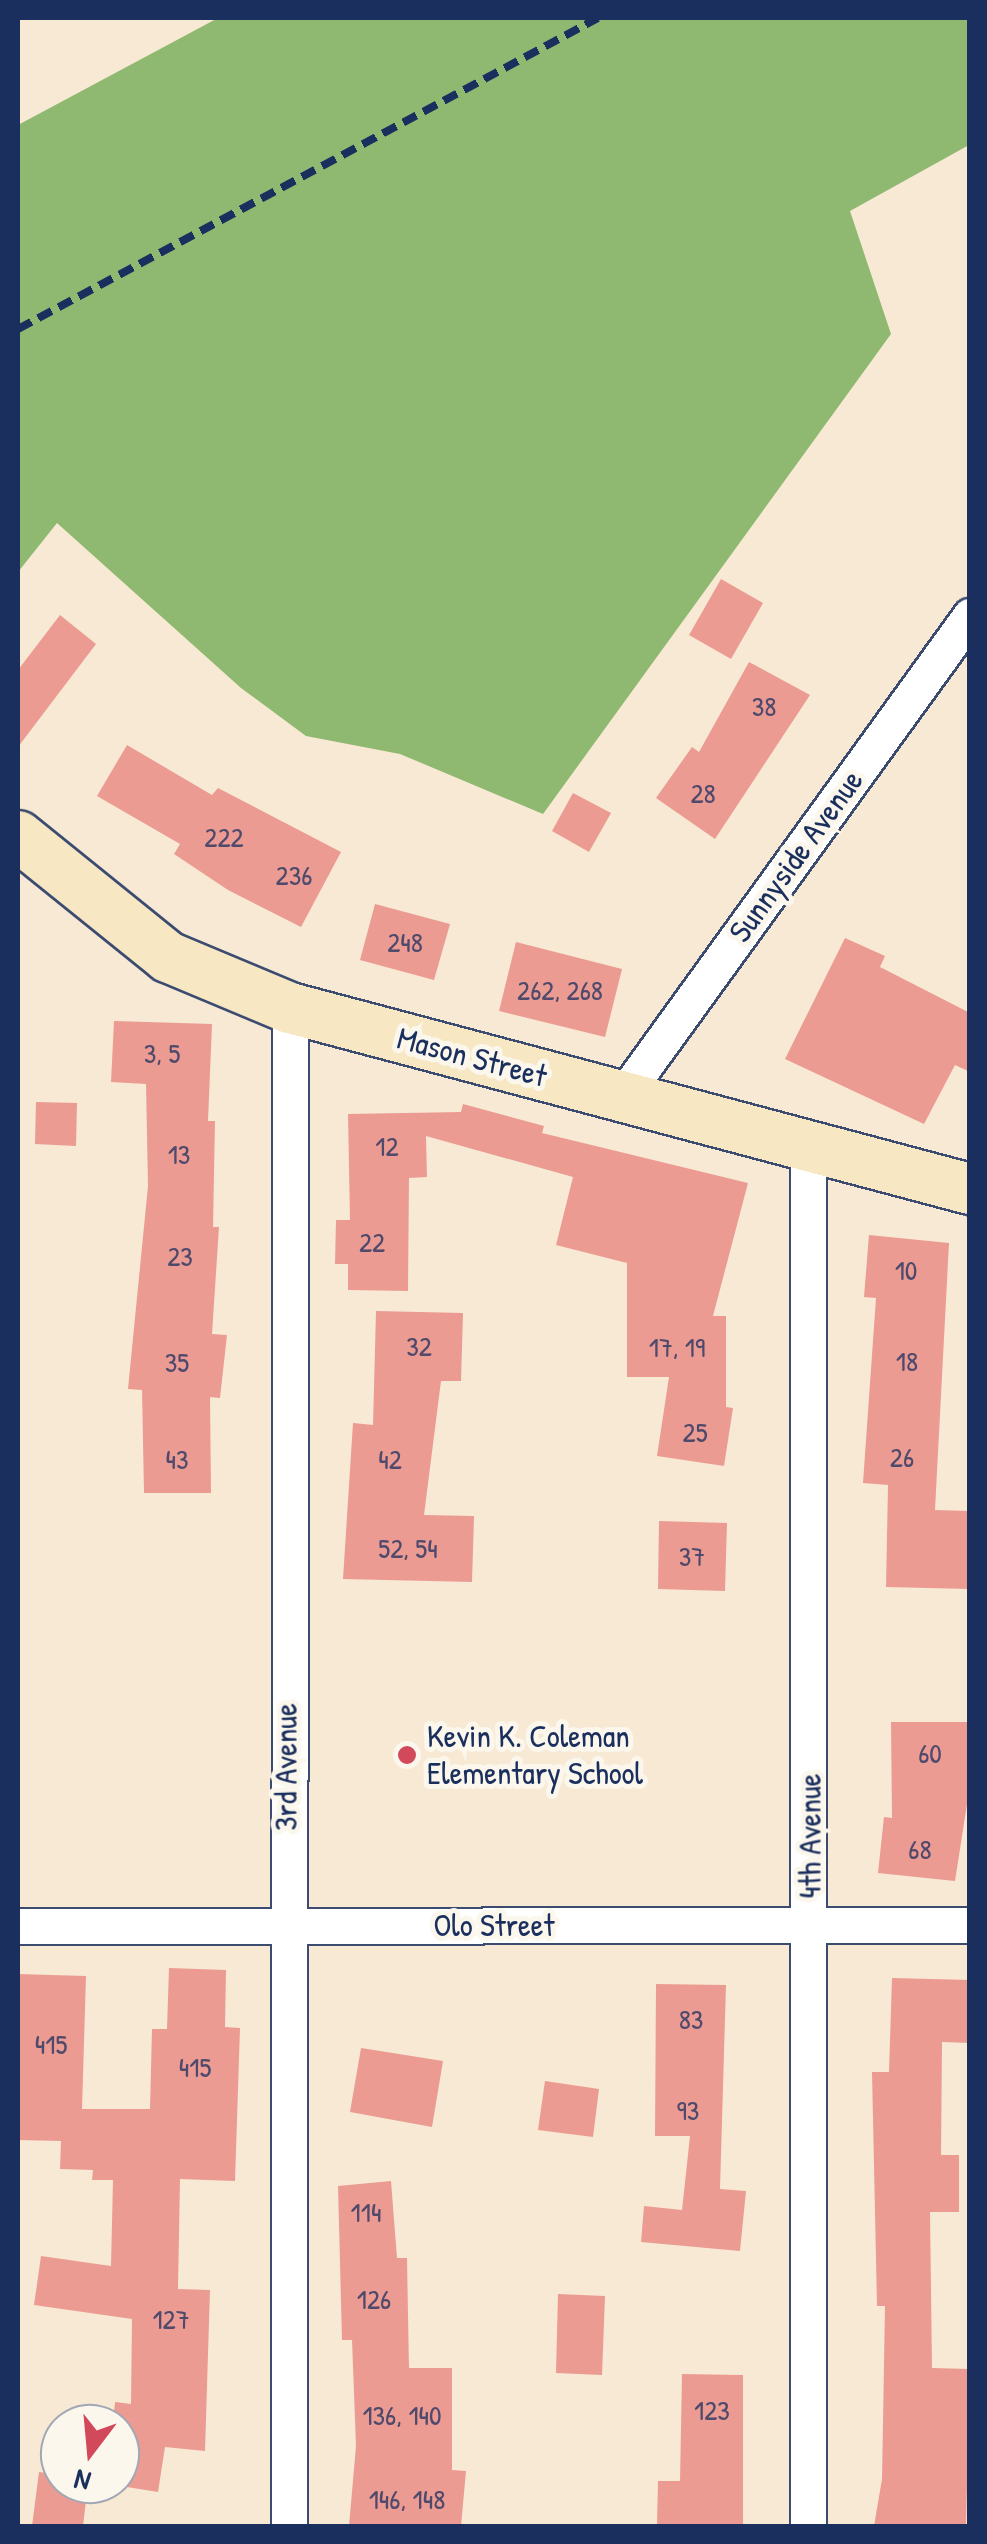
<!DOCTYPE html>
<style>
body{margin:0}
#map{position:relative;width:987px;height:2544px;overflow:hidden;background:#f7e9d4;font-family:"Patrick Hand",sans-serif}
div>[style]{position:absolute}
.forest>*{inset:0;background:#8fb970}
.building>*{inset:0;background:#ec9b93}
.roads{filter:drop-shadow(2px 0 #3c4b70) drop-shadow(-2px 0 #3c4b70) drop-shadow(0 2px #3c4b70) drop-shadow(0 -2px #3c4b70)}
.street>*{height:35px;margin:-17.5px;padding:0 17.5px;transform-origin:17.5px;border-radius:17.5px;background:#fff}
.secondary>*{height:50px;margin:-25px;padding:0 25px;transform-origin:25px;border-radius:25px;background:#f8e7c3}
.rail>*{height:8px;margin-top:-4px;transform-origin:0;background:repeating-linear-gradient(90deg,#1b2f5e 0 15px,transparent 0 23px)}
.dots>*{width:28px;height:28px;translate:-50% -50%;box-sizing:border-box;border:5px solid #fbf7ec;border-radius:50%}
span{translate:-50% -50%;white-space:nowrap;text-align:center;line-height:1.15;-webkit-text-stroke:10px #fbf7ec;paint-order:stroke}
.number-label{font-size:28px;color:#4f4a6b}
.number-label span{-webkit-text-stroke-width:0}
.street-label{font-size:32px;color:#1b2f5e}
.poi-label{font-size:32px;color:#1b2f5e}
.left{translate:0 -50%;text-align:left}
.frame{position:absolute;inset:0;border:20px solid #1b2f5e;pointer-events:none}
.north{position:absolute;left:40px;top:2404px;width:100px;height:100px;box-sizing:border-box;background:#fbf7ec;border:2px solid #a1a7b3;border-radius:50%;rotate:196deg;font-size:28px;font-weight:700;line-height:40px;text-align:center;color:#1b2f5e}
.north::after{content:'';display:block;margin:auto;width:35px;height:45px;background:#d1495b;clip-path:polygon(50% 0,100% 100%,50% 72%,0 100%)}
</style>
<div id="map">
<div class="forest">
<i style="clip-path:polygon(218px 18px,969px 18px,969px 145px,850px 211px,891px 334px,543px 814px,400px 754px,306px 736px,241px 688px,57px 523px,18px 572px,18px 125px)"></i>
</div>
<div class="building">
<i style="clip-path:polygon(721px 579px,763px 603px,731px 659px,689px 635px)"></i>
<i style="clip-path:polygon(60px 615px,96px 644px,18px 747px,18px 670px)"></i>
<i style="clip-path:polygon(749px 662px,810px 695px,715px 839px,656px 798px,692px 747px,699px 752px)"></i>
<i style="clip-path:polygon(127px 745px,212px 795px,218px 788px,341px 852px,301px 927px,228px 890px,174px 854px,180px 844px,97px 796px)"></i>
<i style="clip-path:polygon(573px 793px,611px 813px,589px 852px,552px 831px)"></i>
<i style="clip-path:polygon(375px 904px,450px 924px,434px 980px,360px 960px)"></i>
<i style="clip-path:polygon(845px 938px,885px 956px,880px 967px,970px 1013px,970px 1072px,955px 1065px,924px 1124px,785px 1059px)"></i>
<i style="clip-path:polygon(516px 942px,622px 969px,605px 1037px,499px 1011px)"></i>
<i style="clip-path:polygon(114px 1021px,212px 1024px,208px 1121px,215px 1121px,213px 1227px,219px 1227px,212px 1334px,227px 1335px,220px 1398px,210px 1397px,211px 1493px,144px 1493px,142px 1390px,128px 1389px,148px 1186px,146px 1084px,111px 1082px)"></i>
<i style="clip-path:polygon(36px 1102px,77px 1103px,76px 1146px,35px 1144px)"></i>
<i style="clip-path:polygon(463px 1104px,544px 1126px,542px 1133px,748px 1183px,713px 1316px,726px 1316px,726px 1407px,733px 1408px,724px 1466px,657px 1456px,669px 1377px,627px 1377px,627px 1263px,556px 1245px,573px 1177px,426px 1136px,427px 1177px,409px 1178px,408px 1291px,348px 1290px,348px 1264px,335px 1264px,336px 1220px,350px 1220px,348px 1114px,461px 1112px)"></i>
<i style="clip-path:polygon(869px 1235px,949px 1243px,935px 1510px,970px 1511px,970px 1589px,886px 1587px,888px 1485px,863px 1483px,876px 1298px,864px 1297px)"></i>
<i style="clip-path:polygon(376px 1311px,463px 1313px,461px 1381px,441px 1381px,424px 1515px,474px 1516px,472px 1582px,343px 1579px,353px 1423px,373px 1425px)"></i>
<i style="clip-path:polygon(659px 1521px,727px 1523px,725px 1591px,658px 1589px)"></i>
<i style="clip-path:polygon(891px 1722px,970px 1722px,970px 1785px,955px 1881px,878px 1873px,884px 1817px,892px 1818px)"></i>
<i style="clip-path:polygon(169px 1968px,226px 1970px,225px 2027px,240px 2028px,235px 2181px,180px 2179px,178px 2289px,210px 2290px,205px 2451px,165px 2447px,158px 2492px,108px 2484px,120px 2484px,120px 2424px,113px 2424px,115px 2402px,131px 2404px,132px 2319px,34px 2305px,41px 2256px,111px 2266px,113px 2180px,92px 2180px,93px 2170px,60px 2169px,61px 2141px,18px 2140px,18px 1974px,86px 1976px,82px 2109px,150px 2109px,152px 2029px,167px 2029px)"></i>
<i style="clip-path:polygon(892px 1978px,970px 1980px,970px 2043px,942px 2042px,941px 2155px,959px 2155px,959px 2212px,930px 2212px,932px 2368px,970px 2369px,966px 2526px,874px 2526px,882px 2479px,885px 2306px,877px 2306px,872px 2072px,889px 2072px)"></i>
<i style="clip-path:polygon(656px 1984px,726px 1985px,720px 2189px,746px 2191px,740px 2251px,641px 2242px,644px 2206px,682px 2210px,690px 2136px,655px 2136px)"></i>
<i style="clip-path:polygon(361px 2048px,443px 2061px,432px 2127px,350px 2112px)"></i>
<i style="clip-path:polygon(545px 2081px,599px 2089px,593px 2137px,538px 2130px)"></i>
<i style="clip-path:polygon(391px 2181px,397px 2258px,407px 2258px,409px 2368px,452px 2368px,452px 2470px,466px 2471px,461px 2526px,349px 2526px,356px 2446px,352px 2340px,342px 2340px,338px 2186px)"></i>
<i style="clip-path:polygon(558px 2294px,605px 2296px,602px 2375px,556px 2373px)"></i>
<i style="clip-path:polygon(682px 2374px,743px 2375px,743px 2526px,657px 2526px,658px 2481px,680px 2481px)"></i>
<i style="clip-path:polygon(39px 2472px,60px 2475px,60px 2484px,88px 2484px,83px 2526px,32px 2526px)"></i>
</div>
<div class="roads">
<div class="street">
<i style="left:622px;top:1097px;width:594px;rotate:-54.11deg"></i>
<i style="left:808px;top:1146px;width:1380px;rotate:90deg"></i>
<i style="left:18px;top:1926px;width:952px;rotate:-0.06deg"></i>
<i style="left:289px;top:2526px;width:1518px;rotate:-89.96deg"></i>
</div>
<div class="secondary">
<i style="left:18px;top:836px;width:193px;rotate:38.9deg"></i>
<i style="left:168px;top:957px;width:132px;rotate:22.7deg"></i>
<i style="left:290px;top:1008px;width:704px;rotate:14.91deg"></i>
</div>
</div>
<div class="rail">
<i style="left:18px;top:329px;width:658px;rotate:-28.2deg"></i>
</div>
<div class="dots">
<i style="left:407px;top:1755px;background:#d1495b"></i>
</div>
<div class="number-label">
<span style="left:764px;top:706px">38</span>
<span style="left:703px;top:793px">28</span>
<span style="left:224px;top:837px">222</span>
<span style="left:294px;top:875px">236</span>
<span style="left:405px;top:942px">248</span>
<span style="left:560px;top:990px">262, 268</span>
<span style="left:162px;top:1053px">3, 5</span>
<span style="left:387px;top:1146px">12</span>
<span style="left:179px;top:1154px">13</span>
<span style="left:372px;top:1242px">22</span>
<span style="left:180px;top:1256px">23</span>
<span style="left:906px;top:1270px">10</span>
<span style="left:419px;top:1346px">32</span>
<span style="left:677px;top:1347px">17, 19</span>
<span style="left:907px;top:1361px">18</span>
<span style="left:177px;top:1362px">35</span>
<span style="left:695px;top:1432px">25</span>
<span style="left:902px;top:1457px">26</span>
<span style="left:177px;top:1459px">43</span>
<span style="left:390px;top:1459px">42</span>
<span style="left:408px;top:1548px">52, 54</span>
<span style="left:692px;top:1556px">37</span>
<span style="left:930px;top:1753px">60</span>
<span style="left:920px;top:1849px">68</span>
<span style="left:691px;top:2019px">83</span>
<span style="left:51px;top:2044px">415</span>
<span style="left:195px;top:2067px">415</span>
<span style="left:688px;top:2110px">93</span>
<span style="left:366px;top:2212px">114</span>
<span style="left:374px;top:2299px">126</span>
<span style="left:171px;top:2319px">127</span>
<span style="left:712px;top:2410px">123</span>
<span style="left:402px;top:2415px">136, 140</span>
<span style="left:407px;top:2499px">146, 148</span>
</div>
<div class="street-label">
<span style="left:796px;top:856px;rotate:-54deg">Sunnyside Avenue</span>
<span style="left:472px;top:1057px;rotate:15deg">Mason Street</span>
<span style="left:286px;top:1767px;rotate:-90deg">3rd Avenue</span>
<span style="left:810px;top:1836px;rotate:-90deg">4th Avenue</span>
<span style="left:494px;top:1925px">Olo Street</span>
</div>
<div class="poi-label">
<span class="left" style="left:427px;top:1755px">Kevin K. Coleman<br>Elementary School</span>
</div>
<div class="frame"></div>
<div class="north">N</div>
</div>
